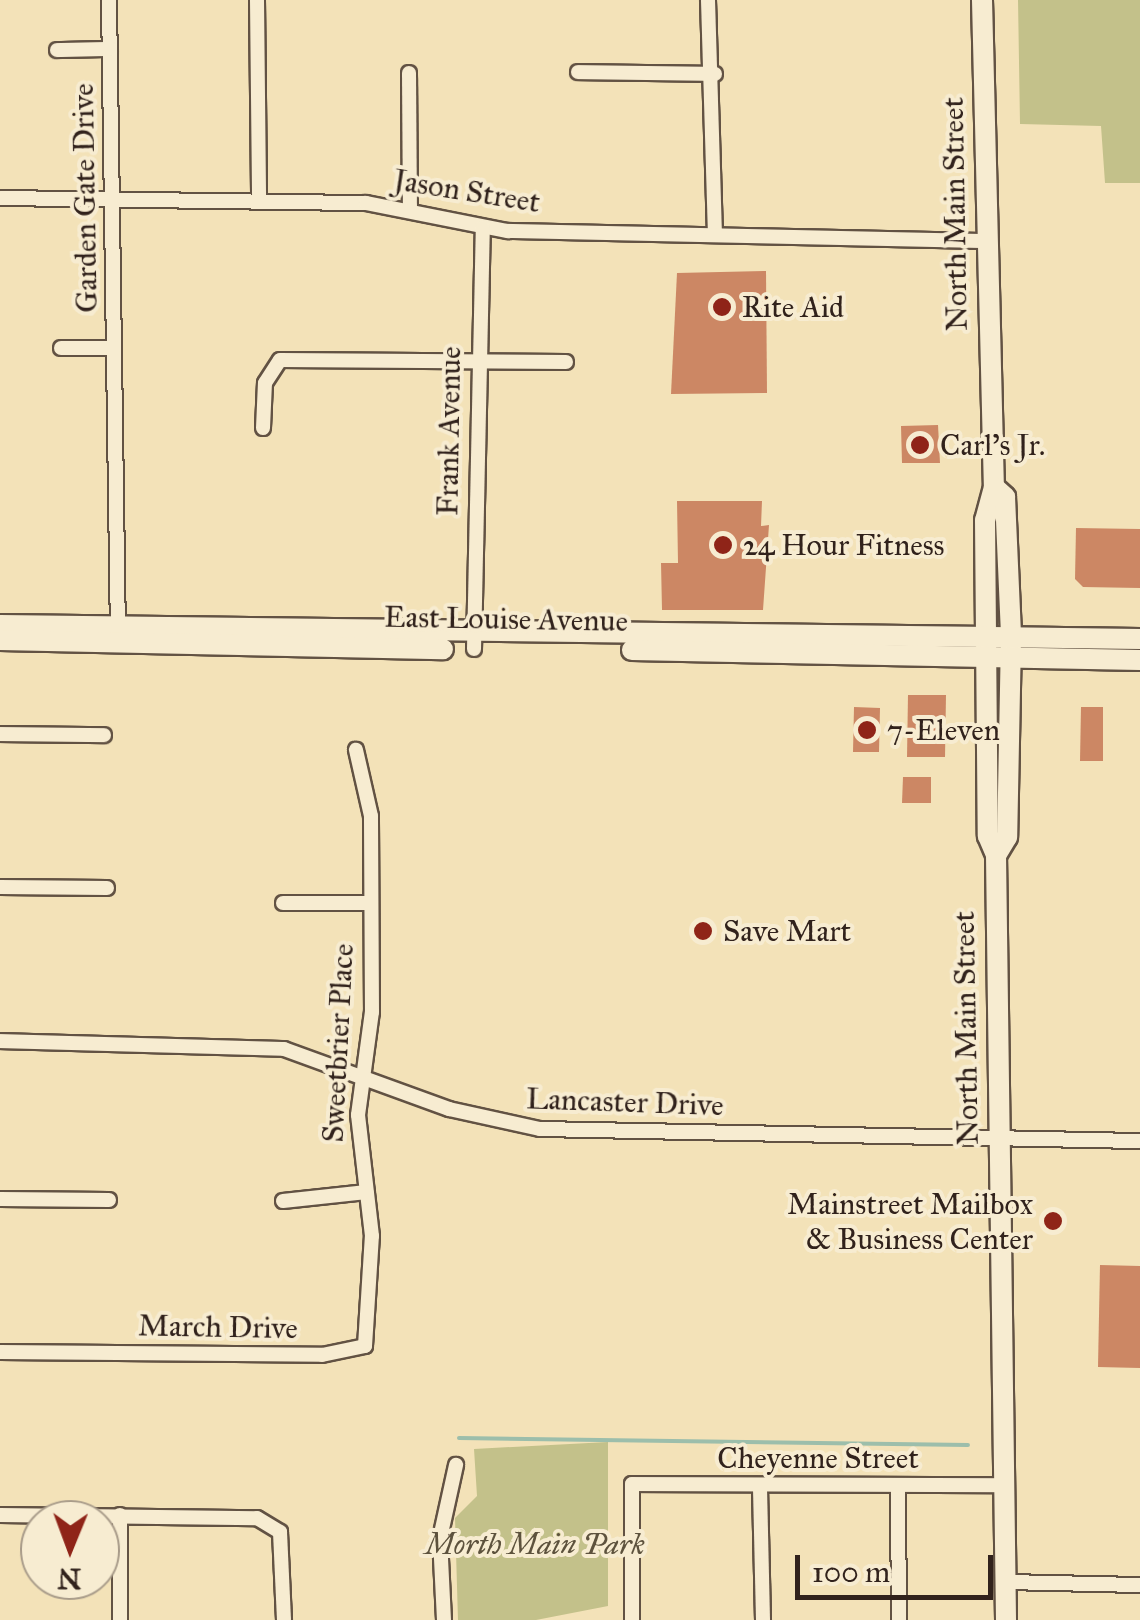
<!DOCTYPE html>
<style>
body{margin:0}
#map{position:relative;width:1140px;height:1620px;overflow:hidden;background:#f3e2b8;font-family:"IM FELL Great Primer",serif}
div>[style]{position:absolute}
.green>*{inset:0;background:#c3c18a}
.stream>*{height:4px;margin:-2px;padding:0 2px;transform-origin:2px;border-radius:2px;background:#9cbeab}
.building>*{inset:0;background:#cc8764}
.roads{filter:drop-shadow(2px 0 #625243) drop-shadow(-2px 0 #625243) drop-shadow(0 2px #625243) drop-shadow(0 -2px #625243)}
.street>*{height:14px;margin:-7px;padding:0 7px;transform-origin:7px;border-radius:7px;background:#f7ecd1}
.secondary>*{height:20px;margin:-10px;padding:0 10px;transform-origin:10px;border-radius:10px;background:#f7ecd1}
.dots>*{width:28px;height:28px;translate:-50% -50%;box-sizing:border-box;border:5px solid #f7ecd1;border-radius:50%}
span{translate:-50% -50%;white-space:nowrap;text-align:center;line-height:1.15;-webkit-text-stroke:8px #f7ecd1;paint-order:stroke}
.street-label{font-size:30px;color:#31221c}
.poi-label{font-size:30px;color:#31221c}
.left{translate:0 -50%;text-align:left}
.right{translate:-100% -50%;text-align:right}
.park-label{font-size:30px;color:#5d523d;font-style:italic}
.north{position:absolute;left:20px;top:1500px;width:100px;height:100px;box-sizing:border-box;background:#f7ecd1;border:2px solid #a89b89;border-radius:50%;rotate:181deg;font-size:28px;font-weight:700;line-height:40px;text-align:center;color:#31221c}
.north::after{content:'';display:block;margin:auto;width:35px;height:45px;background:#8f2418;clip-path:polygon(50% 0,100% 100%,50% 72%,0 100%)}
.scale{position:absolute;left:795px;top:1555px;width:198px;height:45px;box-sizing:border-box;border:5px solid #31221c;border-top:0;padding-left:12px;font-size:30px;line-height:35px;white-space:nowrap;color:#31221c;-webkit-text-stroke:8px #f7ecd1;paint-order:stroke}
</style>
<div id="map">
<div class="green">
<i style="clip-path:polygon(1018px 0,1140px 0,1140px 183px,1105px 183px,1101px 126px,1020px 124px)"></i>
<i style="clip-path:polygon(608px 1442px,608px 1606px,536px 1620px,458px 1620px,455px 1518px,477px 1496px,474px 1449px)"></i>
</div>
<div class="stream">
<i style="left:459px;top:1438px;width:509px;rotate:0.79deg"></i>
</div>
<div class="building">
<i style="clip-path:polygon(766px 271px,767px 393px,671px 394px,677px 273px)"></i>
<i style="clip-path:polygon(938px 425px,940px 463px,902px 463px,901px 426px)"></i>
<i style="clip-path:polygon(677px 501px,762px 501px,761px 526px,769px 525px,763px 610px,662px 610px,661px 563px,678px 563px)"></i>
<i style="clip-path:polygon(1076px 528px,1140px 529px,1140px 588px,1083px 587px,1075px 579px)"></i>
<i style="clip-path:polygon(908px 695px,946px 695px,945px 757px,907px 757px)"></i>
<i style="clip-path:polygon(854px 707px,880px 708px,879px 752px,853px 752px)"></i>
<i style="clip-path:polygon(1081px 707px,1103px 707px,1103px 761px,1080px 761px)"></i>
<i style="clip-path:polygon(903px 777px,931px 777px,931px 803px,902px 803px)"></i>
<i style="clip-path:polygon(1100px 1265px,1140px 1266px,1140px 1368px,1098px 1367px)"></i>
</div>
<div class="roads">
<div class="street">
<i style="left:109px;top:0;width:634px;rotate:89.19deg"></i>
<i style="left:257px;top:0;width:201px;rotate:89.4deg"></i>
<i style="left:708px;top:0;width:234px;rotate:88.3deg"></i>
<i style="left:57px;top:50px;width:53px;rotate:-1.1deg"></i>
<i style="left:578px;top:72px;width:137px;rotate:0.8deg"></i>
<i style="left:409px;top:73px;width:136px;rotate:89.6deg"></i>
<i style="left:0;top:198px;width:366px;rotate:0.8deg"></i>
<i style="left:366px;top:203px;width:145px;rotate:11.2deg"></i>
<i style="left:508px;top:231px;width:478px;rotate:1.2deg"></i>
<i style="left:61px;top:348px;width:53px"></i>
<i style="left:263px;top:428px;width:45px;rotate:-87.5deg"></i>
<i style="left:265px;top:383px;width:27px;rotate:-57deg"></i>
<i style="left:280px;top:360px;width:286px;rotate:0.4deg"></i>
<i style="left:474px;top:649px;width:422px;rotate:-88.8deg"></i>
<i style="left:0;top:734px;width:104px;rotate:0.6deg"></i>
<i style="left:0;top:887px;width:107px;rotate:0.5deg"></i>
<i style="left:283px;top:903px;width:88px"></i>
<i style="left:0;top:1041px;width:284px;rotate:1.6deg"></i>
<i style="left:284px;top:1049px;width:176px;rotate:20deg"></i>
<i style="left:449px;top:1109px;width:93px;rotate:12.4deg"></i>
<i style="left:540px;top:1129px;width:600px;rotate:1.15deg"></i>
<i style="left:0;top:1199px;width:109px;rotate:0.5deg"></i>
<i style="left:283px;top:1201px;width:84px;rotate:-6.1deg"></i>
<i style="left:0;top:1352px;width:322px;rotate:0.5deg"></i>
<i style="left:322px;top:1355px;width:44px;rotate:-11.8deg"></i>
<i style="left:365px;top:1346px;width:110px;rotate:-86.4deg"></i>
<i style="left:372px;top:1236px;width:122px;rotate:-96.6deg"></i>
<i style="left:358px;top:1115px;width:104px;rotate:-82.3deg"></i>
<i style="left:372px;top:1012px;width:196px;rotate:-90.3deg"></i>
<i style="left:371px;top:816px;width:68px;rotate:-102.8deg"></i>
<i style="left:898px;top:1486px;width:134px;rotate:89.6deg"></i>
<i style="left:760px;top:1488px;width:132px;rotate:88.7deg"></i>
<i style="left:0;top:1515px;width:257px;rotate:0.7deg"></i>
<i style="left:257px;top:1518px;width:27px;rotate:31deg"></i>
<i style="left:280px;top:1532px;width:88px;rotate:87.4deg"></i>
<i style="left:120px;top:1515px;width:105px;rotate:90deg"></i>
<i style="left:1006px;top:1582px;width:134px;rotate:1.3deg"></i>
<i style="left:444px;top:1620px;width:82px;rotate:-92.8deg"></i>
<i style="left:440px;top:1538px;width:75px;rotate:-77.6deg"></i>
<i style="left:632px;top:1620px;width:136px;rotate:-90deg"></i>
<i style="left:632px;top:1484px;width:372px;rotate:0.2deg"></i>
</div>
<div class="secondary">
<i style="left:982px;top:0;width:487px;rotate:88.6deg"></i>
<i style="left:994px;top:487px;width:34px;rotate:105deg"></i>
<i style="left:985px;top:520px;width:316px;rotate:89.5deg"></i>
<i style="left:988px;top:836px;width:21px;rotate:67deg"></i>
<i style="left:996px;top:855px;width:765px;rotate:89.25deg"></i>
<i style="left:994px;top:487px;width:15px;rotate:42deg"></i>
<i style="left:1005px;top:497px;width:140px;rotate:87.5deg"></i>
<i style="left:1011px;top:637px;width:200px;rotate:91.1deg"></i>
<i style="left:1007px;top:837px;width:21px;rotate:121deg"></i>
<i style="left:0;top:625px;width:1140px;rotate:0.7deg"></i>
<i style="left:0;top:640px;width:443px;rotate:1.2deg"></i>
<i style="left:632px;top:650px;width:508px;rotate:1.13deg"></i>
</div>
</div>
<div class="dots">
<i style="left:722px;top:307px;background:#8f2418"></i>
<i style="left:920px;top:445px;background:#8f2418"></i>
<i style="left:723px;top:545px;background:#8f2418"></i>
<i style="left:867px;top:730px;background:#8f2418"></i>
<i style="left:703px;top:931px;background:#8f2418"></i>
<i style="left:1053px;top:1221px;background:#8f2418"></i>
</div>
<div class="street-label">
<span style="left:467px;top:191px;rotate:9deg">Jason Street</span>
<span style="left:85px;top:198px;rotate:-91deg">Garden Gate Drive</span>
<span style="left:955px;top:214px;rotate:-91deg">North Main Street</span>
<span style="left:449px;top:431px;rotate:-89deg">Frank Avenue</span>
<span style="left:506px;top:619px;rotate:1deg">East Louise Avenue</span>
<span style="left:966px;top:1028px;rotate:-91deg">North Main Street</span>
<span style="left:338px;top:1043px;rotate:-87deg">Sweetbrier Place</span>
<span style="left:625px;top:1102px;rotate:2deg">Lancaster Drive</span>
<span style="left:218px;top:1327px;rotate:1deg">March Drive</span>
<span style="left:818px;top:1458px">Cheyenne Street</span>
</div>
<div class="poi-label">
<span class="left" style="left:742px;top:307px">Rite Aid</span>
<span class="left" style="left:940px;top:445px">Carl's Jr.</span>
<span class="left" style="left:743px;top:545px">24 Hour Fitness</span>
<span class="left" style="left:887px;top:730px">7-Eleven</span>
<span class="left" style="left:723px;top:931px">Save Mart</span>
<span class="right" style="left:1033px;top:1221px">Mainstreet Mailbox<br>&amp; Business Center</span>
</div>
<div class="park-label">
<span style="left:535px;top:1544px">Morth Main Park</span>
</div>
<div class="north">N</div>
<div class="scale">100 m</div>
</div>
